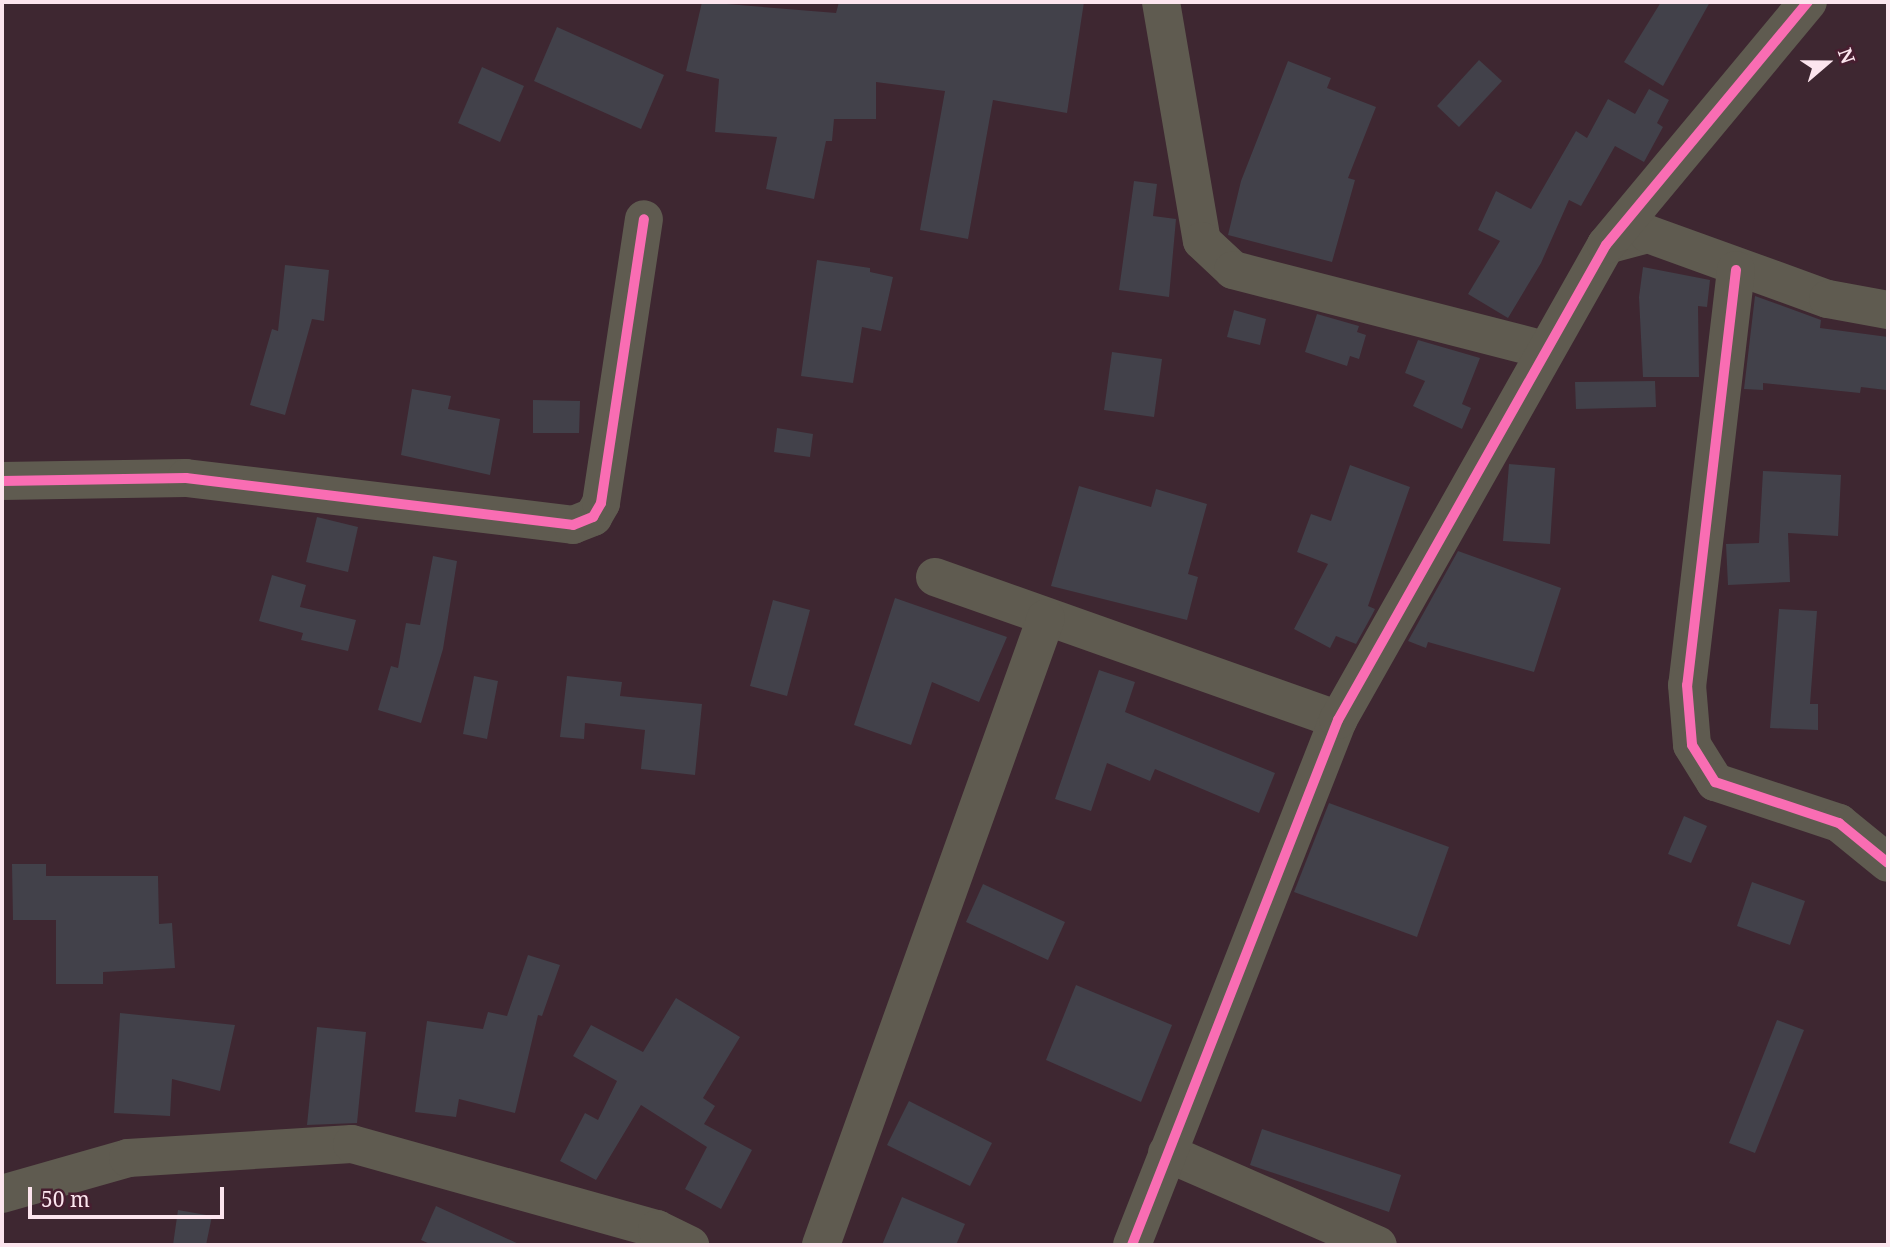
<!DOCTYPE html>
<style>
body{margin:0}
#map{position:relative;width:1890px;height:1247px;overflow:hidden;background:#3e2731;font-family:"Noto Serif",serif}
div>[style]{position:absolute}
.building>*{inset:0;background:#42414a}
.minor>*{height:38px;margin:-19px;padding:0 19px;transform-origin:19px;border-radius:19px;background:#5f5b50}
.cycleway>*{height:10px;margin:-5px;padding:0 5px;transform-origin:5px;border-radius:5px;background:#f96db3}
span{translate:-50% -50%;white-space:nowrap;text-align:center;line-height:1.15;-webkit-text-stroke:7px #471e30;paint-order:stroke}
.frame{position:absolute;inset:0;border:4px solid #fce5ee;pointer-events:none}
.north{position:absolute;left:1792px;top:28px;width:70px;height:70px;-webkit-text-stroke:5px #471e30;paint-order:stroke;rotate:70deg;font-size:19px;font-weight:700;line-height:28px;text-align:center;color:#fce5ee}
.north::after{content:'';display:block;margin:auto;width:24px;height:32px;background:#fce5ee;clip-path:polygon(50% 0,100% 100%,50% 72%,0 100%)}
.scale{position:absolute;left:28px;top:1187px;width:196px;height:32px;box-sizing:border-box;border:4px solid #fce5ee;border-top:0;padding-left:9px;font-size:21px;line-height:24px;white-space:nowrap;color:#fce5ee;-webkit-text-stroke:5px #471e30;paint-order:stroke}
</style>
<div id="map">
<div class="building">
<i style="clip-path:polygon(702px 2px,836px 13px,839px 2px,1084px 2px,1067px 113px,993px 100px,968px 239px,920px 230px,945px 91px,876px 82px,876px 119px,834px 119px,832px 141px,826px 141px,814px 199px,766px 189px,777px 137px,715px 132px,719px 79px,686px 71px)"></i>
<i style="clip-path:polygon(1661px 2px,1710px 2px,1663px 86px,1624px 62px)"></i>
<i style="clip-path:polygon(557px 27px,664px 75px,641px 129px,534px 81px)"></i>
<i style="clip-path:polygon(1479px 60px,1502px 81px,1459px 127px,1437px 106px)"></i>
<i style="clip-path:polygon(1288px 61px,1331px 78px,1327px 88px,1376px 107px,1348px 178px,1355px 180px,1332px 262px,1228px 235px,1241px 181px)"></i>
<i style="clip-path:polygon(482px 67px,524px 86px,500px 142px,458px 123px)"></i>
<i style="clip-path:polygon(1649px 89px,1669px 100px,1657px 123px,1663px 127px,1644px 162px,1615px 146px,1581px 206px,1569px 200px,1541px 263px,1508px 318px,1468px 294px,1500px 241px,1478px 230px,1496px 191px,1531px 209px,1576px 131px,1587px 138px,1608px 99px,1635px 114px)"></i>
<i style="clip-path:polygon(1134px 181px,1157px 184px,1153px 216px,1176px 219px,1169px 297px,1119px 290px)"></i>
<i style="clip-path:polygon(817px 260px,870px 268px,870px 272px,893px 277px,881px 331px,862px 327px,853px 383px,801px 376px)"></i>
<i style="clip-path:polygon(285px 265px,329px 270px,324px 321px,312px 319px,285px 415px,250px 405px,272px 329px,278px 331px)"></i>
<i style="clip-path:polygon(1643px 267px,1710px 280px,1707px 307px,1698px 306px,1699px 377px,1643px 377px,1639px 297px)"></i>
<i style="clip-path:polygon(1755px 296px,1821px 320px,1820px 328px,1888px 337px,1886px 390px,1861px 387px,1860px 393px,1763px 383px,1763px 390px,1744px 389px)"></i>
<i style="clip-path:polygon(1234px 310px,1266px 319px,1260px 345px,1227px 337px)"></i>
<i style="clip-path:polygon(1317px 314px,1359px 326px,1357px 332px,1366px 335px,1359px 359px,1350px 356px,1347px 366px,1305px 352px)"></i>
<i style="clip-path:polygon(1418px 340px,1480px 358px,1462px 404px,1471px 408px,1462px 429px,1413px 406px,1425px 381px,1405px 373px)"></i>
<i style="clip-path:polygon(1112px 352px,1162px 359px,1154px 417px,1104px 410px)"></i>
<i style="clip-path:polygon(1655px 381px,1656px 407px,1576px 409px,1575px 382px)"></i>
<i style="clip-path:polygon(412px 389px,451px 396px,448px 409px,500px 419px,490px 475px,401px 455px)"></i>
<i style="clip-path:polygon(533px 400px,580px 401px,579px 433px,533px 433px)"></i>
<i style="clip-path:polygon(777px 428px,813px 434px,810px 457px,774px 452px)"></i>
<i style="clip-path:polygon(1509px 464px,1555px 468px,1550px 544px,1503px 541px)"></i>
<i style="clip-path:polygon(1350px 465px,1410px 487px,1368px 606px,1375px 609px,1372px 615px,1356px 644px,1336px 636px,1330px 648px,1294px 629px,1328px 564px,1297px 552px,1311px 514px,1331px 521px)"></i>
<i style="clip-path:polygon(1763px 471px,1841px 475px,1838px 536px,1788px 533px,1790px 582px,1728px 585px,1726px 544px,1759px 543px)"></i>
<i style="clip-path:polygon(1079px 486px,1151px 507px,1156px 489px,1207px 504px,1188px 574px,1198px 577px,1187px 620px,1051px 586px)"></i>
<i style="clip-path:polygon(317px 517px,358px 527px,348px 572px,306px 562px)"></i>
<i style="clip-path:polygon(1458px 551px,1561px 588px,1534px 672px,1428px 642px,1426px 648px,1408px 641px)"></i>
<i style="clip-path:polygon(433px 556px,457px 561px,443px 649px,421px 723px,378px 710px,391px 666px,398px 668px,406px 623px,420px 625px)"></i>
<i style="clip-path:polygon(272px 575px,306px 585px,300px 607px,356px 620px,348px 651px,301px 640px,303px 633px,259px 621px)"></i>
<i style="clip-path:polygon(895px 598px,1007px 637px,979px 702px,932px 682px,911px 745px,854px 725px)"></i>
<i style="clip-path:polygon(773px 600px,810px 610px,787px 696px,750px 686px)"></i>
<i style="clip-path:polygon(1779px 609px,1817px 611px,1810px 704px,1818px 704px,1818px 730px,1770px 728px)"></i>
<i style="clip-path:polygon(1099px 670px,1135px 682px,1125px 712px,1275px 773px,1259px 813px,1155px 769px,1150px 781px,1107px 763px,1091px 811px,1055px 799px)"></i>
<i style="clip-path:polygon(474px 676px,498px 681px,487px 739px,463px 734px)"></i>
<i style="clip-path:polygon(567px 676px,622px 682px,620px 696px,702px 704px,695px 775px,641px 769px,645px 730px,585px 723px,584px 739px,560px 737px)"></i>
<i style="clip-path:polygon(1329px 803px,1449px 847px,1417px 937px,1294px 892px)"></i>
<i style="clip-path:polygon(1684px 816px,1707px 826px,1691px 863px,1668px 854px)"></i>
<i style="clip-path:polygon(12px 864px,46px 864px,46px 876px,158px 876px,159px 924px,172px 923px,175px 968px,103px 972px,103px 984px,56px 984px,56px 920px,13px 920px)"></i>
<i style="clip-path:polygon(1752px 882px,1805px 901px,1790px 945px,1737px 926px)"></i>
<i style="clip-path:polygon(983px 884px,1065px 922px,1048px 960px,966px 922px)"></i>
<i style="clip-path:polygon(528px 955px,560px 965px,542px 1016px,538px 1015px,515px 1113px,459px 1099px,456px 1117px,415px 1112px,427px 1021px,483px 1029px,488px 1012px,507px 1016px)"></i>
<i style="clip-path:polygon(1076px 985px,1172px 1025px,1141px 1102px,1046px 1060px)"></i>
<i style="clip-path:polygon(676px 998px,740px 1037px,703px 1098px,715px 1106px,704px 1124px,752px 1150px,721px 1209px,685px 1189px,707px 1147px,641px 1105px,596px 1180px,560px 1161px,585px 1113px,598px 1120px,617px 1081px,573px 1056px,591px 1025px,643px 1052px)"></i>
<i style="clip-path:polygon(120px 1013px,235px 1025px,220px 1091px,172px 1079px,170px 1116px,114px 1113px)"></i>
<i style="clip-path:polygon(1777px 1020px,1804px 1030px,1755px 1153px,1729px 1143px)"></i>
<i style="clip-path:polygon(317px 1027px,366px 1032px,357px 1123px,307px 1125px)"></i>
<i style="clip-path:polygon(909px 1101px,992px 1143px,970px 1186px,887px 1145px)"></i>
<i style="clip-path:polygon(1262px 1129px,1401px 1175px,1389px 1212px,1250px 1165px)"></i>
<i style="clip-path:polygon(902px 1197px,965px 1224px,956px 1245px,882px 1245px)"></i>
<i style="clip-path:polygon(436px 1206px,521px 1245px,432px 1245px,421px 1240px)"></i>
<i style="clip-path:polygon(178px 1210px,212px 1216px,206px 1245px,173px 1245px)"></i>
</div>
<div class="minor">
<i style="left:1161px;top:2px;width:242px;rotate:80.3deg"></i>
<i style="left:1202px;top:241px;width:42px;rotate:43.1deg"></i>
<i style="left:1233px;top:270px;width:322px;rotate:14.4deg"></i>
<i style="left:1606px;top:245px;width:43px;rotate:-14.7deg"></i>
<i style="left:1648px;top:234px;width:191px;rotate:19.9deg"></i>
<i style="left:1828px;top:299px;width:61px;rotate:10.4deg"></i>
<i style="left:1736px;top:270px;width:418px;rotate:96.7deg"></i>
<i style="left:1687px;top:685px;width:60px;rotate:85.2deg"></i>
<i style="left:1692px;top:745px;width:44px;rotate:58.1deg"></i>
<i style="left:1715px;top:782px;width:131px;rotate:18.3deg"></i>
<i style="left:1839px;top:823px;width:63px;rotate:39.2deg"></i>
<i style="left:2px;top:481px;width:184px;rotate:-0.9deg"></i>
<i style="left:186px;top:478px;width:390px;rotate:6.9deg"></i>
<i style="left:573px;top:525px;width:22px;rotate:-22deg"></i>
<i style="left:593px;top:517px;width:16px;rotate:-60deg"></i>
<i style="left:601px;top:503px;width:287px;rotate:-81.4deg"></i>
<i style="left:935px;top:577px;width:428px;rotate:19.5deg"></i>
<i style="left:1167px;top:1153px;width:230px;rotate:23.6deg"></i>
<i style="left:2px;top:1194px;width:131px;rotate:-15.9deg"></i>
<i style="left:128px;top:1158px;width:224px;rotate:-3.6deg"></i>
<i style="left:352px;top:1144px;width:317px;rotate:15.6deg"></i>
<i style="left:657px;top:1229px;width:37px;rotate:26deg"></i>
<i style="left:821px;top:1245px;width:666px;rotate:-70.26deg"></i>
<i style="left:1132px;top:1245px;width:564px;rotate:-68.58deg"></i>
<i style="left:1338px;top:720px;width:545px;rotate:-60.57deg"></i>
<i style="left:1606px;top:245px;width:316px;rotate:-50.3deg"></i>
</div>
<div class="cycleway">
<i style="left:1736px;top:270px;width:418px;rotate:96.7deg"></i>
<i style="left:1687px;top:685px;width:60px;rotate:85.2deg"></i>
<i style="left:1692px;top:745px;width:44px;rotate:58.1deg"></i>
<i style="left:1715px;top:782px;width:131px;rotate:18.3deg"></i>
<i style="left:1839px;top:823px;width:63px;rotate:39.2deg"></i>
<i style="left:2px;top:481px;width:184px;rotate:-0.9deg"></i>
<i style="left:186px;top:478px;width:390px;rotate:6.9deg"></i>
<i style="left:573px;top:525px;width:22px;rotate:-22deg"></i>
<i style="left:593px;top:517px;width:16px;rotate:-60deg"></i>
<i style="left:601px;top:503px;width:287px;rotate:-81.4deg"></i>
<i style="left:1132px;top:1245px;width:564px;rotate:-68.58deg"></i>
<i style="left:1338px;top:720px;width:545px;rotate:-60.57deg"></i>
<i style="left:1606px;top:245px;width:316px;rotate:-50.3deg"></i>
</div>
<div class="frame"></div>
<div class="north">N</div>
<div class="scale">50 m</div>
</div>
